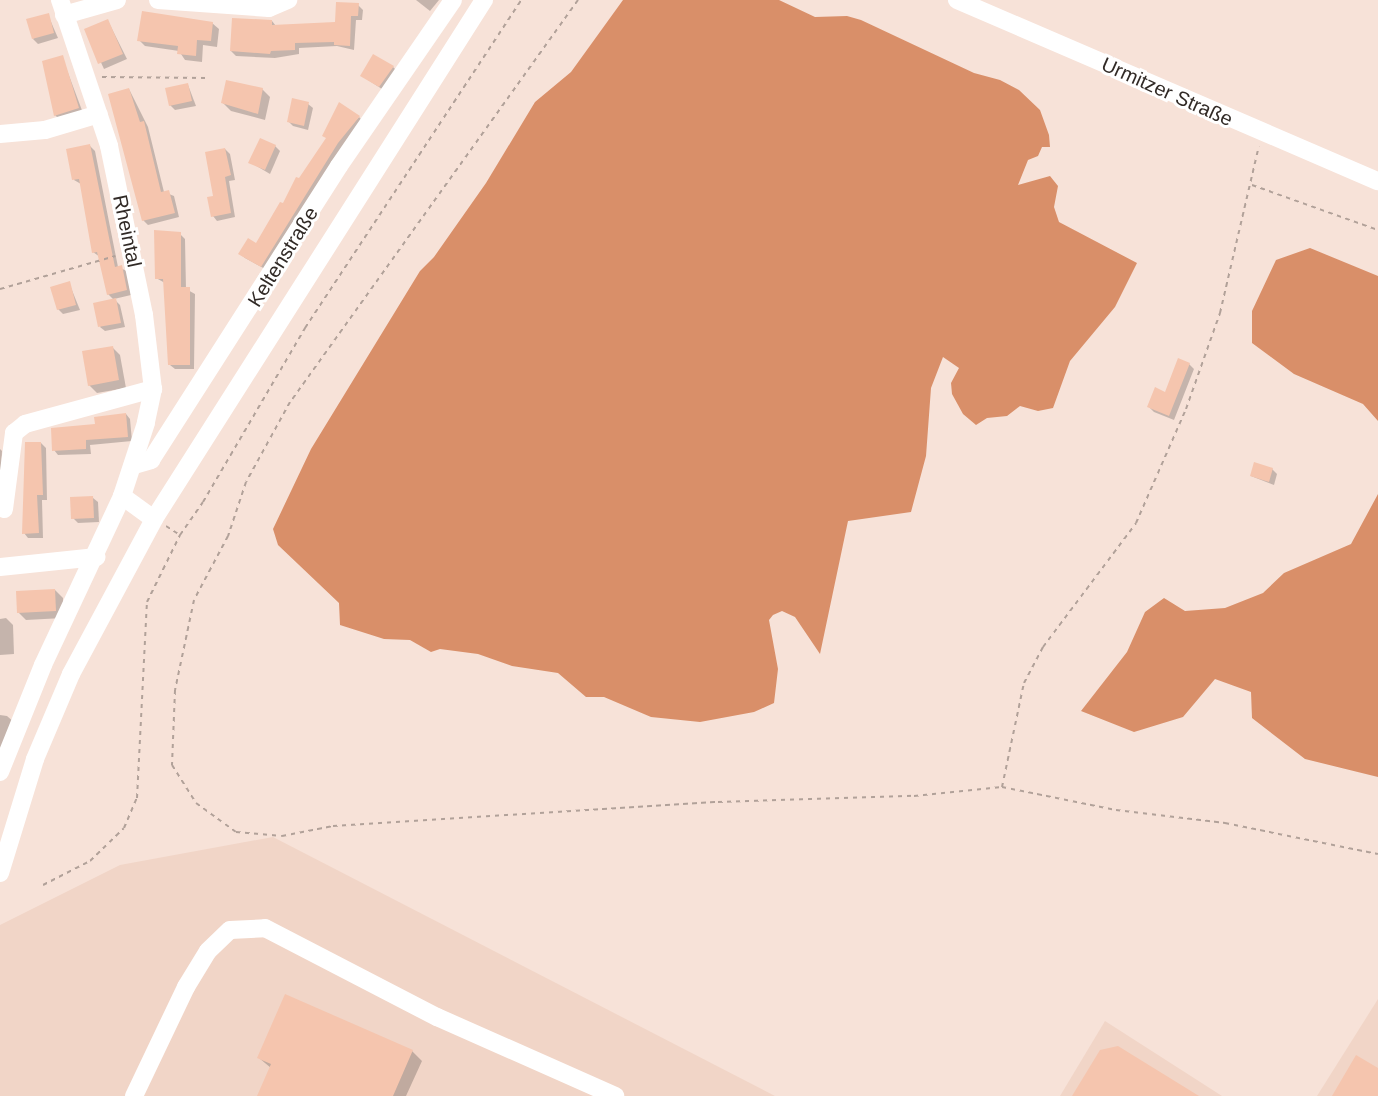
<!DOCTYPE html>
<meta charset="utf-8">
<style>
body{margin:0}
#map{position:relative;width:1378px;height:1096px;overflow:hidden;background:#f7e2d8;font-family:Arial,sans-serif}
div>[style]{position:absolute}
.built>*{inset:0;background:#f1d5c7}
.water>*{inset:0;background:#d98f69}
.shadow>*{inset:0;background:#0003}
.building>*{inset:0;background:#f5c5ae}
.path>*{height:2px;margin-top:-1px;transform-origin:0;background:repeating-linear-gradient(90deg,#b1a199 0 4.5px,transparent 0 9px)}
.minor>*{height:18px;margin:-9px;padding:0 9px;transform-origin:9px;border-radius:9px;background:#fff}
span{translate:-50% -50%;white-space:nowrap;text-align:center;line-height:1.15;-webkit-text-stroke:6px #fff;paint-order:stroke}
.street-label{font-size:20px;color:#312a26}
</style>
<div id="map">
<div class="built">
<i style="clip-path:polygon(273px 837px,775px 1096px,0 1096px,0 925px,120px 865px)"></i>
<i style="clip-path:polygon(1378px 999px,1378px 1096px,1317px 1096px)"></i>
<i style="clip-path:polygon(1105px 1021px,1222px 1096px,1060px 1096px)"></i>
</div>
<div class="water">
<i style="clip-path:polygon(623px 0,779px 0,815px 17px,847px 16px,861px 20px,974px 73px,1000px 80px,1019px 90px,1040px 110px,1049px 135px,1050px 147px,1042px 147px,1038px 156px,1028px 160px,1018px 185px,1050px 176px,1058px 186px,1054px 207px,1059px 222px,1137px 263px,1115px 307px,1070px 361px,1053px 408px,1038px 411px,1020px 406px,1007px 416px,987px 418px,976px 425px,963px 414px,952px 394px,951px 383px,959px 368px,943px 357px,931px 388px,926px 456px,911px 512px,848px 521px,820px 654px,795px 617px,782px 611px,773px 615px,769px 620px,778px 669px,774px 703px,754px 712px,700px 722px,651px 717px,604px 697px,586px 697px,558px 673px,512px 666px,478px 654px,440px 649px,431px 652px,410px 640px,384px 639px,340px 625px,339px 603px,278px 545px,273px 529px,311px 449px,420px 271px,434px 257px,486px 183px,535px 102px,571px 72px)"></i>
<i style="clip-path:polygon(1310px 248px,1378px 276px,1378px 421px,1363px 404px,1294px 374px,1252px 343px,1252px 311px,1276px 260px)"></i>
<i style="clip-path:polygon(1378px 494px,1378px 777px,1305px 759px,1252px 718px,1251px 692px,1215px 679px,1183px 717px,1134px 732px,1081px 711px,1127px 652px,1145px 612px,1164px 598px,1185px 611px,1225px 608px,1263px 593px,1284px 573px,1351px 544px)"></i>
</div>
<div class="shadow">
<i style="clip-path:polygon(416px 0,439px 0,430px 11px)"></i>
<i style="clip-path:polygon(358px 5px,363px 10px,362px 20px,356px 20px,354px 50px,337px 46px,299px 48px,299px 54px,275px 58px,236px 56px,231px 51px,272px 21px,276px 26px,336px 23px)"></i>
<i style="clip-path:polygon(48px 15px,58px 38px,38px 44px,33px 39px)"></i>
<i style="clip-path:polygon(108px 21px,127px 59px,104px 69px,86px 30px)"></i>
<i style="clip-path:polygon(212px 23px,219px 29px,217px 47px,203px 45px,202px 62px,185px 60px,179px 51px,145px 46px,139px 40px)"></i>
<i style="clip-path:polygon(62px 57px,83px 113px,60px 120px,55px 115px)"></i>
<i style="clip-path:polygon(393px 67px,398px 72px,385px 91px,362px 76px)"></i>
<i style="clip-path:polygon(188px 85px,196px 106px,175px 110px,170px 105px)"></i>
<i style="clip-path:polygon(129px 89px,148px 127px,164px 192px,174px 196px,179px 217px,148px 225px,143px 220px)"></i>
<i style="clip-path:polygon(262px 89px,270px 97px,265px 120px,231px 111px,223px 103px)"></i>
<i style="clip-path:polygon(308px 104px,313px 108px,308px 130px,293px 126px,289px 122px)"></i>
<i style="clip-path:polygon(359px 117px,364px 122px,267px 270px,245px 258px,240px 254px,257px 245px,299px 180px)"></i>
<i style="clip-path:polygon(90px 146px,95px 151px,118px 267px,127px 271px,131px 295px,114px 299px,120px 305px,125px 327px,105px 331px,100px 327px,114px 300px,108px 294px,100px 257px,93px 252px,81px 184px,74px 180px)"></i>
<i style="clip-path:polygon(275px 146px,280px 151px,270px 174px,250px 162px)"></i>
<i style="clip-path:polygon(225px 149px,230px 154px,235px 180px,229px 181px,235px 217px,217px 221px,213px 216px)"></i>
<i style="clip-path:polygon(180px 234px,185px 239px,186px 289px,195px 294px,194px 369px,175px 369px,170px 365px,165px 283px,156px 278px)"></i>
<i style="clip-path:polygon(69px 283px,80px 310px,63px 314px,58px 309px)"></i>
<i style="clip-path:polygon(112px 347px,120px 355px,126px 388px,97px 393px,89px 385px)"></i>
<i style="clip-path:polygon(1189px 364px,1194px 369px,1174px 420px,1154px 412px,1149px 407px,1166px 393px)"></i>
<i style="clip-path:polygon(126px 414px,130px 419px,132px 441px,90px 445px,91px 454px,58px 455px,54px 450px,96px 425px)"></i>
<i style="clip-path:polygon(41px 443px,46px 448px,47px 500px,42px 500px,43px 538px,28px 538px,24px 533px)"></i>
<i style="clip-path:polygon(0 449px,2px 451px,0 490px)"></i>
<i style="clip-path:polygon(1272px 469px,1277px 474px,1274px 485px,1251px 476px)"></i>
<i style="clip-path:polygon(93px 498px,98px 502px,99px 522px,78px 523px,73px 518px)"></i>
<i style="clip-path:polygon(55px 590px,63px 598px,63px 618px,26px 620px,18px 612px)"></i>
<i style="clip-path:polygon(6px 618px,13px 625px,14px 654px,0 655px,0 619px)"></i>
<i style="clip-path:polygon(0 715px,7px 716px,15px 723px,0 764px)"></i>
<i style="clip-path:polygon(412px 1051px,422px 1061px,406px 1096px,258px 1096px,271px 1068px,259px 1058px)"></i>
</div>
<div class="building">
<i style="clip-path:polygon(336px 2px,359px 3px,358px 16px,351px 16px,350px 46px,334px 45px,334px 42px,295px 43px,295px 50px,271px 51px,270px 54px,230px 51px,232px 18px,272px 20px,272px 25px,335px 22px)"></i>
<i style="clip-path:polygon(142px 11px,213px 22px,211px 41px,197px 40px,196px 56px,177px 54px,178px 46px,137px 41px)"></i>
<i style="clip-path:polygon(49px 13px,54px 33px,32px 39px,26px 19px)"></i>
<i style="clip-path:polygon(108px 19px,123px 54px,98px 64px,84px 29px)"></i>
<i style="clip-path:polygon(373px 54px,394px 66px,379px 87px,360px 76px)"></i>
<i style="clip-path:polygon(63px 55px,79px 108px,54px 116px,42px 61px)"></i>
<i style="clip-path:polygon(226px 80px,263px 88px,258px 114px,221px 103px)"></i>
<i style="clip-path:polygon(188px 83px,192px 101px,169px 106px,165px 88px)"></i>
<i style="clip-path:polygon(129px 88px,140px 122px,144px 121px,161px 192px,169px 190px,175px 213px,142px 221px,108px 94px)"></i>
<i style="clip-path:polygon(292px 98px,309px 102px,304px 126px,287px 122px)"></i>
<i style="clip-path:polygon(339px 102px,360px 116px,338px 143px,261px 267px,238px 254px,248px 238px,256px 243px,280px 202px,283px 203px,296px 177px,299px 178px,326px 138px,322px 136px)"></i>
<i style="clip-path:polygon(260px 138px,276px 145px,265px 170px,248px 163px)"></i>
<i style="clip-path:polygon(90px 144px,115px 267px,122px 265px,127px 290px,107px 295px,97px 252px,92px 253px,79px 179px,72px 180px,66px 149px)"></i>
<i style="clip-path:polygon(225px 148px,231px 175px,225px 177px,231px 213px,211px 217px,207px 197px,213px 196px,205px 152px)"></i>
<i style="clip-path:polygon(154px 230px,181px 232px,181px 287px,190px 287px,190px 365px,168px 365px,163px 279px,155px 279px)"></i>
<i style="clip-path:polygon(70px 281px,76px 305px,57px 310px,50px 287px)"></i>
<i style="clip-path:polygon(116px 298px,121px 323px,98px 327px,93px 303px)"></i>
<i style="clip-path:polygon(113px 346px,119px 380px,88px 386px,82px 351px)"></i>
<i style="clip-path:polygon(1178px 358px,1190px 363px,1169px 416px,1147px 407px,1155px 387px,1165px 392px)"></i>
<i style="clip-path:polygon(126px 413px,128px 437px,86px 440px,86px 449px,52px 451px,51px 428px,95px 424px,94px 417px)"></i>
<i style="clip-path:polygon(25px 442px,41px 442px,43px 495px,37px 495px,39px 533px,22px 534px)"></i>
<i style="clip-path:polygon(1254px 462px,1273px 468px,1269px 482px,1250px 476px)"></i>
<i style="clip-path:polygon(93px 496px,94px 518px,71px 519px,70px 497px)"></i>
<i style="clip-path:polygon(55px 589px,56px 611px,17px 613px,16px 591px)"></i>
<i style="clip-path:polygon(285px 994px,413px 1050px,393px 1096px,257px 1096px,271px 1064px,257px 1058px)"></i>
<i style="clip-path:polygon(1118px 1046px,1199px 1096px,1072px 1096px,1100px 1050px)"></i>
<i style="clip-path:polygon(1356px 1055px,1378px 1068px,1378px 1096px,1332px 1096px)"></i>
</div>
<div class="path">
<i style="left:578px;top:0;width:495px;rotate:125.6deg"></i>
<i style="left:290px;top:402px;width:91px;rotate:118.8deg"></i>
<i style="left:246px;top:482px;width:57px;rotate:108.4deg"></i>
<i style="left:228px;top:536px;width:72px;rotate:118deg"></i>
<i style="left:194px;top:600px;width:92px;rotate:101.9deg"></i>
<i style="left:175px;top:690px;width:75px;rotate:92.3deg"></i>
<i style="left:172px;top:765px;width:45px;rotate:57.7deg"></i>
<i style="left:196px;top:803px;width:49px;rotate:35.9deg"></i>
<i style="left:236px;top:832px;width:46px;rotate:5deg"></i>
<i style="left:282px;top:836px;width:52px;rotate:-11.1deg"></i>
<i style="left:333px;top:826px;width:386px;rotate:-3.6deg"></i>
<i style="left:718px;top:802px;width:196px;rotate:-1.8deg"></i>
<i style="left:914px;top:796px;width:88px;rotate:-5.8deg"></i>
<i style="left:1002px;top:787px;width:106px;rotate:-78.1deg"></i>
<i style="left:1024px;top:683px;width:41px;rotate:-62.2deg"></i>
<i style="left:1043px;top:647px;width:155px;rotate:-53.1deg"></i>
<i style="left:1136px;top:523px;width:124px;rotate:-66.3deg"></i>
<i style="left:1186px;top:409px;width:102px;rotate:-70.5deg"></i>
<i style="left:1220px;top:313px;width:171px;rotate:-76.9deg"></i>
<i style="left:102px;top:77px;width:105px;rotate:0.5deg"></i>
<i style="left:1252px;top:185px;width:134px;rotate:19.7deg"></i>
<i style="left:0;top:289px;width:120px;rotate:-16deg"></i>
<i style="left:166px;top:526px;width:17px;rotate:33deg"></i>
<i style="left:180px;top:535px;width:40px;rotate:-55.1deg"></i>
<i style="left:203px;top:502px;width:202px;rotate:-59.6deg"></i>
<i style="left:305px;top:328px;width:393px;rotate:-56.6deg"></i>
<i style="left:1002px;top:787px;width:116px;rotate:11.4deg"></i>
<i style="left:1116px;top:810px;width:110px;rotate:6.8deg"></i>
<i style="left:1225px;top:823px;width:156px;rotate:11.5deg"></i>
<i style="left:43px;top:885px;width:53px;rotate:-27.1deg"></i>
<i style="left:90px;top:861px;width:47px;rotate:-44.1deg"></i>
<i style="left:124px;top:828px;width:33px;rotate:-67deg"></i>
<i style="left:137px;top:798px;width:196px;rotate:-87.1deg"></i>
<i style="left:147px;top:602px;width:75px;rotate:-63.8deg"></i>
</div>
<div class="minor">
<i style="left:60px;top:0;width:154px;rotate:71.4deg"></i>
<i style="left:109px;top:146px;width:173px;rotate:78.3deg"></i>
<i style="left:144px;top:315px;width:75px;rotate:83.1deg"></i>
<i style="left:153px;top:389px;width:35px;rotate:102deg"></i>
<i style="left:146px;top:423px;width:77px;rotate:108.2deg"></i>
<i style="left:122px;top:496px;width:39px;rotate:36deg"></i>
<i style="left:158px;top:0;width:111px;rotate:4.1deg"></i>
<i style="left:269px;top:8px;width:21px;rotate:-23deg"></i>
<i style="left:957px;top:0;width:458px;rotate:23.3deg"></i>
<i style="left:64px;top:15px;width:55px;rotate:-15.8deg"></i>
<i style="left:0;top:134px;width:45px;rotate:-5.1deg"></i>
<i style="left:45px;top:130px;width:56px;rotate:-16.5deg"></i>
<i style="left:134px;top:465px;width:18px;rotate:-16deg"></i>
<i style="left:151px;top:460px;width:349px;rotate:-57.4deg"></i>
<i style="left:339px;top:166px;width:201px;rotate:-55.5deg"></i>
<i style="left:4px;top:509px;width:77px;rotate:-82.5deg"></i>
<i style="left:14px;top:433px;width:14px;rotate:-39deg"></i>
<i style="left:25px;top:424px;width:133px;rotate:-15.3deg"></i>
<i style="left:0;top:567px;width:97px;rotate:-5.9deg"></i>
<i style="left:0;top:772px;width:115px;rotate:-68.1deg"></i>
<i style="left:43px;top:665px;width:187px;rotate:-64.9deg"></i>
<i style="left:0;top:873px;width:119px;rotate:-72.9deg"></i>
<i style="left:35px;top:759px;width:92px;rotate:-67deg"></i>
<i style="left:71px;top:674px;width:176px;rotate:-61.8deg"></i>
<i style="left:154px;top:519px;width:615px;rotate:-57.55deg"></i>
<i style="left:134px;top:1096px;width:121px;rotate:-64.5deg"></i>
<i style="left:186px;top:987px;width:42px;rotate:-58.6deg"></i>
<i style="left:208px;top:951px;width:30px;rotate:-44deg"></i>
<i style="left:230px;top:930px;width:35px;rotate:-3deg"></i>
<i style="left:265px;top:928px;width:194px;rotate:27.4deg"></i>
<i style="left:437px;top:1017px;width:195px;rotate:23.9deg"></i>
</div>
<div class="street-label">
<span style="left:1167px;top:92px;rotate:24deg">Urmitzer Straße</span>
<span style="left:127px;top:231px;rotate:78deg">Rheintal</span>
<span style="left:283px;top:257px;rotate:-58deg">Keltenstraße</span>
</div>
</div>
